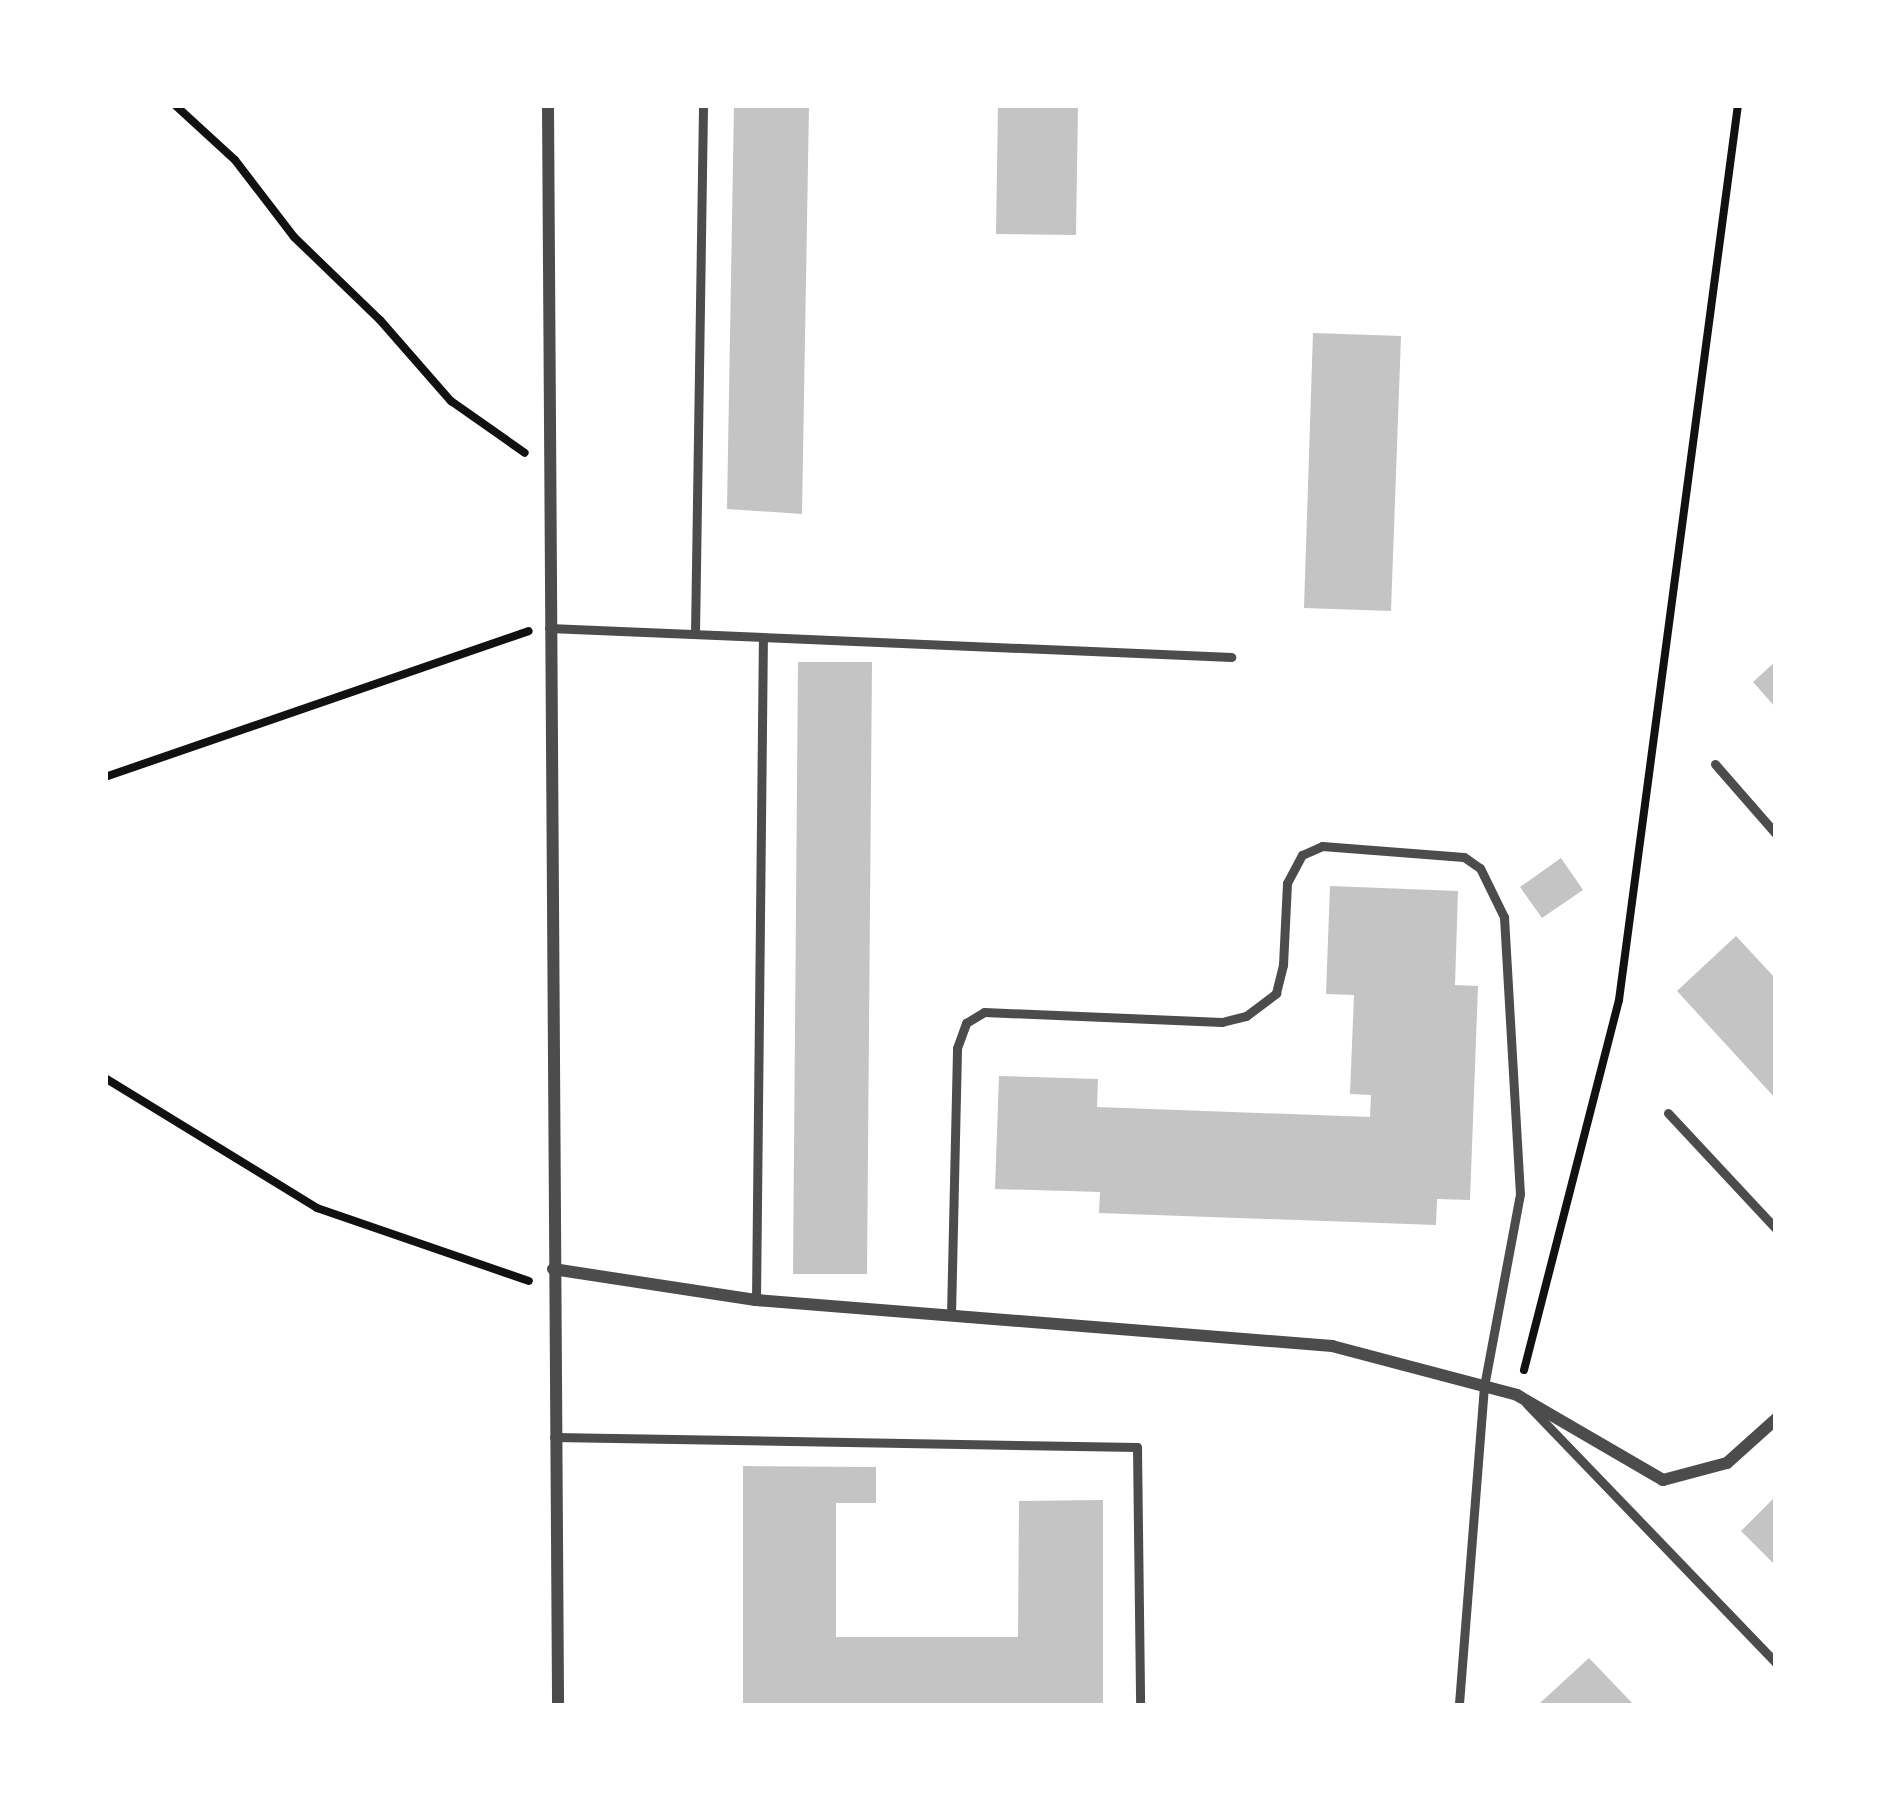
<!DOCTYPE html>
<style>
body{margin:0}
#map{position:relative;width:1881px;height:1811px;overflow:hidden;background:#fff;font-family:Arial,sans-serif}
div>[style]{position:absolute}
.building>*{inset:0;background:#c4c4c4}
.path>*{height:8px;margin:-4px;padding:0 4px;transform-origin:4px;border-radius:4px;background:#111}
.service>*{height:9px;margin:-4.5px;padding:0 4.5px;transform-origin:4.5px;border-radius:4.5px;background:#4c4c4c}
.minor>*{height:12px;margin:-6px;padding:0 6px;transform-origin:6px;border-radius:6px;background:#4c4c4c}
span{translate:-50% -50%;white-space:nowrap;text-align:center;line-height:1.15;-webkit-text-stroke:10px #fff;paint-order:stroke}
.frame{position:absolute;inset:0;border:108px solid #fff;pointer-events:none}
</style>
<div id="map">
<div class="building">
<i style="clip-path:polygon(734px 105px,809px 105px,802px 514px,727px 509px)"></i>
<i style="clip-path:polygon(998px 105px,1078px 105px,1076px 235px,996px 234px)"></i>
<i style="clip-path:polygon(1313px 333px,1401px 336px,1391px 611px,1304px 608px)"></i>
<i style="clip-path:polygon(1776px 661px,1776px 708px,1753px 682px)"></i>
<i style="clip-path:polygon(798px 662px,872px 662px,867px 1274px,793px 1274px)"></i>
<i style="clip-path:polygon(1561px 858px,1583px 890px,1542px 918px,1520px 887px)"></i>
<i style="clip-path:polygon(1330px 886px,1458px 891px,1455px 985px,1478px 986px,1470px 1200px,1437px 1199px,1436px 1225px,1099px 1213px,1100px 1192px,995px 1189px,999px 1076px,1098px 1079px,1097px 1107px,1370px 1117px,1371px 1095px,1350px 1094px,1354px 995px,1326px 994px)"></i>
<i style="clip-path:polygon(1736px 936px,1776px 979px,1776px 1099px,1677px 991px)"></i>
<i style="clip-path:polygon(743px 1466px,876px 1467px,876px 1503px,836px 1503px,836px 1637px,1018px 1637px,1019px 1501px,1103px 1500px,1103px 1706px,743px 1706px)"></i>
<i style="clip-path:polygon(1776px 1496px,1776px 1566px,1741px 1531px)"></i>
<i style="clip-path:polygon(1589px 1658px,1635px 1706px,1543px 1706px,1540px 1703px)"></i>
</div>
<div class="path">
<i style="left:175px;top:105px;width:81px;rotate:42.5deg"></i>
<i style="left:235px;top:160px;width:97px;rotate:52.5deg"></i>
<i style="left:294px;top:237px;width:120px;rotate:44deg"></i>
<i style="left:380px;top:320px;width:108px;rotate:48.8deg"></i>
<i style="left:451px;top:401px;width:90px;rotate:35.1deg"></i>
<i style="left:105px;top:777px;width:448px;rotate:-19deg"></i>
<i style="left:105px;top:1078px;width:249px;rotate:31.5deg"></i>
<i style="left:317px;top:1208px;width:224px;rotate:19deg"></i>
<i style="left:1524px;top:1370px;width:382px;rotate:-75.6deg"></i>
<i style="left:1619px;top:1000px;width:903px;rotate:-82.43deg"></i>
</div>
<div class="service">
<i style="left:549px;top:628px;width:683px;rotate:2.43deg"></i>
<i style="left:695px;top:634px;width:529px;rotate:-89.13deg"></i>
<i style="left:1715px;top:764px;width:93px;rotate:48.9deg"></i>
<i style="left:1668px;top:1113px;width:158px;rotate:47deg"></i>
<i style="left:756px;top:1300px;width:663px;rotate:-89.4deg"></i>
<i style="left:951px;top:1315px;width:267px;rotate:-88.7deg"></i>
<i style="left:957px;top:1048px;width:27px;rotate:-70deg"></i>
<i style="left:966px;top:1023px;width:21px;rotate:-31deg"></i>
<i style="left:984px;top:1012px;width:238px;rotate:2.4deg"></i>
<i style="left:1222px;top:1022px;width:25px;rotate:-14deg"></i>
<i style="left:1246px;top:1016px;width:38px;rotate:-37deg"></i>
<i style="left:1276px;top:993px;width:29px;rotate:-76deg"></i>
<i style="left:1283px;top:965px;width:82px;rotate:-87.2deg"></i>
<i style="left:1287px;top:883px;width:32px;rotate:-62deg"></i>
<i style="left:1302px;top:855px;width:22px;rotate:-24deg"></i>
<i style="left:1322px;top:846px;width:142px;rotate:4.4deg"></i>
<i style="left:1464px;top:857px;width:19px;rotate:35deg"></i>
<i style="left:1480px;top:868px;width:55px;rotate:63.9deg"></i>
<i style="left:1504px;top:917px;width:277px;rotate:86.7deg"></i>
<i style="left:1520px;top:1194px;width:195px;rotate:100.6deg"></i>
<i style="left:1484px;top:1386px;width:321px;rotate:94.5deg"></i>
<i style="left:1526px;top:1403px;width:361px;rotate:46.1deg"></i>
<i style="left:554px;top:1437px;width:583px;rotate:0.98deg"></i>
<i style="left:1137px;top:1447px;width:259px;rotate:89.3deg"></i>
</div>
<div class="minor">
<i style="left:548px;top:105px;width:1601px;rotate:89.64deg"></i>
<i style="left:553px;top:1269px;width:205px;rotate:8.7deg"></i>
<i style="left:756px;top:1300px;width:578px;rotate:4.57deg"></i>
<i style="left:1332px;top:1346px;width:191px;rotate:14.8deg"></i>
<i style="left:1517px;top:1395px;width:169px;rotate:30.2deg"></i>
<i style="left:1663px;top:1480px;width:66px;rotate:-14.9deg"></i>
<i style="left:1727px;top:1463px;width:66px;rotate:-41.9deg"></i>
</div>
<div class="frame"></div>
</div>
